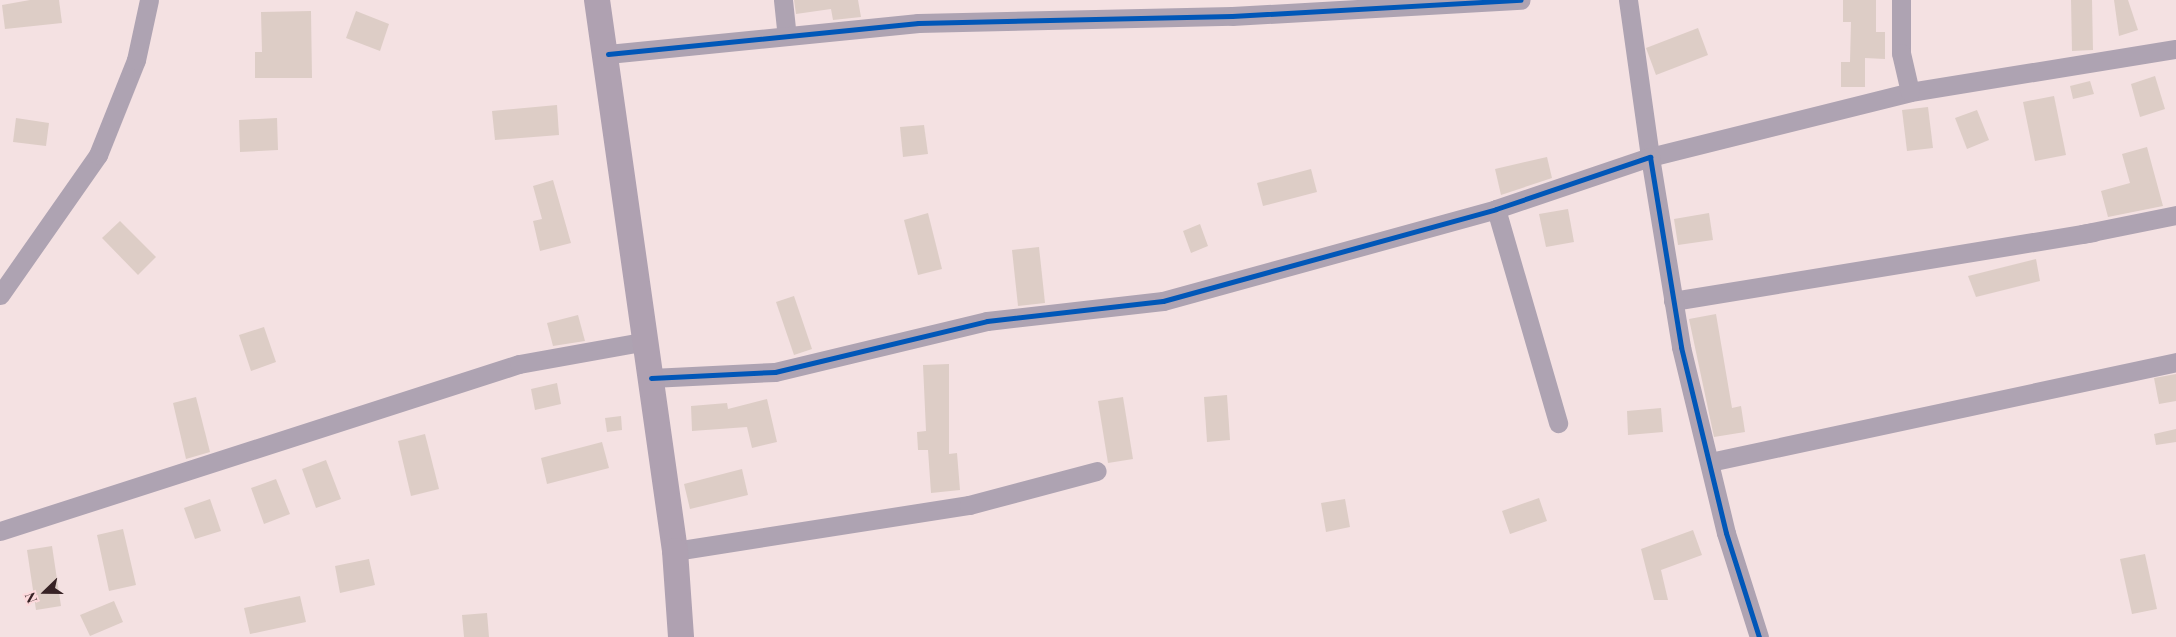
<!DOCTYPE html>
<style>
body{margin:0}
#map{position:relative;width:2176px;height:637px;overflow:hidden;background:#f4e1e2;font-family:"Playfair Display",serif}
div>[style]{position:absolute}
.building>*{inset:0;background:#ddcdc6}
.street>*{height:19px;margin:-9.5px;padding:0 9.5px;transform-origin:9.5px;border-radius:9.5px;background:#aea3b2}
.secondary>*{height:26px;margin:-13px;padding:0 13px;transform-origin:13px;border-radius:13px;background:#afa1b1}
.cycleway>*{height:5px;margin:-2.5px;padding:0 2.5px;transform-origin:2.5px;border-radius:2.5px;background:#0057b8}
span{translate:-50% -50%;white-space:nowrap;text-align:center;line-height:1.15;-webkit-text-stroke:4.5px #fcd9dc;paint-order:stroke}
.north{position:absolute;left:20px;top:567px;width:50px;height:50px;-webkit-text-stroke:4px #fcd9dc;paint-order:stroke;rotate:248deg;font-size:14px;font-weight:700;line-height:20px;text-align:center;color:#372225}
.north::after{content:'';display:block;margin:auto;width:18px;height:22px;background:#372225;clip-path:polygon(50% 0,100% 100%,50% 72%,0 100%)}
</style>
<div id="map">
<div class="building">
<i style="clip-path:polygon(30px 0,59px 0,62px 23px,5px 29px,2px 5px)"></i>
<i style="clip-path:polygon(794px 0,858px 0,861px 17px,833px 20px,831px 9px,796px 14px)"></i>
<i style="clip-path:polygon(1843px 0,1876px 0,1876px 32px,1885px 32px,1885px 59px,1865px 58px,1865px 87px,1841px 87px,1841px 62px,1850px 62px,1851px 22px,1843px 22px)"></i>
<i style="clip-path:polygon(2071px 0,2092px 0,2093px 50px,2072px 51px)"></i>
<i style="clip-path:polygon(2114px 0,2128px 0,2138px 30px,2119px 36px)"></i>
<i style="clip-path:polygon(311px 11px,312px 78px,255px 78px,255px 52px,262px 52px,261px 12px)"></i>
<i style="clip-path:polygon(356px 11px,389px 24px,380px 51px,346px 38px)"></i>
<i style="clip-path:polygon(1698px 28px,1708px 55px,1656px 75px,1646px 48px)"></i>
<i style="clip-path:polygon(2155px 76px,2165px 109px,2140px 117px,2131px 84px)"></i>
<i style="clip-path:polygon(2090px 81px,2094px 94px,2073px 99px,2070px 86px)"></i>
<i style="clip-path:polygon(2054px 96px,2066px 155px,2035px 161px,2023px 102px)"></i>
<i style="clip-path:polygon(557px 105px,559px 135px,495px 140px,492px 111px)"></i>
<i style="clip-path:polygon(1928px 107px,1933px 148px,1907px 151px,1902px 110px)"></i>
<i style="clip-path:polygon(1977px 110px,1989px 140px,1967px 149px,1955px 118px)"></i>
<i style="clip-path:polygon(16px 118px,49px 123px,46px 146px,13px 142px)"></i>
<i style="clip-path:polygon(277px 118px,278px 150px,240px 152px,239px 120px)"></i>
<i style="clip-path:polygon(924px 125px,928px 154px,903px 157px,900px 127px)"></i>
<i style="clip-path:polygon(2147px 147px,2163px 206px,2108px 217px,2101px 191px,2130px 183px,2122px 154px)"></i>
<i style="clip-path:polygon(1547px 157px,1552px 178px,1501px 195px,1495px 169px)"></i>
<i style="clip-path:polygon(1311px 169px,1317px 192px,1263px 206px,1257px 183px)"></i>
<i style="clip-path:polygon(553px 180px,571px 243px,540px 251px,533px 221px,542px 219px,533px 186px)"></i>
<i style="clip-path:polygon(1568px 209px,1574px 242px,1546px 247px,1539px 214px)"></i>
<i style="clip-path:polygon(928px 213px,942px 269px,918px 275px,904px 220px)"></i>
<i style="clip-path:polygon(1709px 213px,1713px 240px,1678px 245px,1674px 219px)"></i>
<i style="clip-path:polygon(120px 221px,156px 257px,138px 275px,102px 238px)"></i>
<i style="clip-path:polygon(1200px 224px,1208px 246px,1191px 253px,1183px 231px)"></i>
<i style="clip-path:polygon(1039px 247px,1045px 303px,1018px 306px,1012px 250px)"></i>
<i style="clip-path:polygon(2036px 259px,2040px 281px,1976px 297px,1968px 276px)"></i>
<i style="clip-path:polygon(794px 296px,812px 349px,794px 355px,776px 302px)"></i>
<i style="clip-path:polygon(1716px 314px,1732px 408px,1741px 406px,1745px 432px,1714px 437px,1689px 319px)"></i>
<i style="clip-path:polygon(578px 315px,585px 341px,553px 346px,547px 323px)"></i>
<i style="clip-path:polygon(264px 327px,276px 362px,251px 371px,239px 335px)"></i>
<i style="clip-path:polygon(949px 364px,949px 454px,957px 453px,960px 490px,931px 493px,928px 450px,918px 450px,917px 432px,926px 431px,923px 365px)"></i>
<i style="clip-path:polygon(2176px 374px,2176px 401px,2159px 404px,2154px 378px)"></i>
<i style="clip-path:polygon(557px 383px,561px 404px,535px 410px,531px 389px)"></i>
<i style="clip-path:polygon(1227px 395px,1230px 440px,1207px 442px,1204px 397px)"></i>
<i style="clip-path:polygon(196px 397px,210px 452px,186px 459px,173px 403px)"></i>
<i style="clip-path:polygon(1123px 397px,1133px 459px,1108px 463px,1098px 401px)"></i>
<i style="clip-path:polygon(767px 399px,777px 442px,752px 448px,747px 427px,692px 431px,691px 406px,727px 403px,728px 409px)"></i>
<i style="clip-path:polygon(1661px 408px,1663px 432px,1628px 435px,1627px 411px)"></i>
<i style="clip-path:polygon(621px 416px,622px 430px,607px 432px,605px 418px)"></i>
<i style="clip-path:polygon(2176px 429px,2176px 442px,2156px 445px,2154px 434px)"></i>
<i style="clip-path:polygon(425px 434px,439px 489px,411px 496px,398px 441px)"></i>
<i style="clip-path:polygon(602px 442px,609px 468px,547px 484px,541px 458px)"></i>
<i style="clip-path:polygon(326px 460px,341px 499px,316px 508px,302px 469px)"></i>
<i style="clip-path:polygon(742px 469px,748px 495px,690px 509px,684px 484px)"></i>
<i style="clip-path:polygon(276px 479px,290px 514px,264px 524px,251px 488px)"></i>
<i style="clip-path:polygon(1539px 498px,1547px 521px,1510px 534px,1502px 511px)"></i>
<i style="clip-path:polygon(210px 499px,221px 531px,195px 539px,184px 508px)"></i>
<i style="clip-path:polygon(1345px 499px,1350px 527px,1326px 532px,1321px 503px)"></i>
<i style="clip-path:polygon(123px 529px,136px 585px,109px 591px,97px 535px)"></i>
<i style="clip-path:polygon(1693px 530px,1702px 555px,1661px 570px,1668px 600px,1654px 600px,1641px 549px)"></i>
<i style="clip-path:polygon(52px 546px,61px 606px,36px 610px,27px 550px)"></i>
<i style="clip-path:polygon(2145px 554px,2157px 609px,2132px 614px,2120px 559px)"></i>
<i style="clip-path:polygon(369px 559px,375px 585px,340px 593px,335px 566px)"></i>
<i style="clip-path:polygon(300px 596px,306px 622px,250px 634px,244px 608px)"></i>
<i style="clip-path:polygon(114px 601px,123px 622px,90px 636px,80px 615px)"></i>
<i style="clip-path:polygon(487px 613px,489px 637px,464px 637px,462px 615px)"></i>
</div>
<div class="street">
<i style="left:783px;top:0;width:36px;rotate:84deg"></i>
<i style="left:1628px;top:0;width:159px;rotate:82deg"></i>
<i style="left:1650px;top:157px;width:268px;rotate:-14deg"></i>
<i style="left:1910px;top:92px;width:269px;rotate:-9.2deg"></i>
<i style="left:1901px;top:0;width:53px;rotate:90deg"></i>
<i style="left:1901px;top:53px;width:40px;rotate:77deg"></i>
<i style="left:608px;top:54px;width:312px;rotate:-5.7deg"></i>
<i style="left:918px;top:23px;width:314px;rotate:-1.3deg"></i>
<i style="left:1232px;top:16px;width:289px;rotate:-3.2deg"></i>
<i style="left:1496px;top:209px;width:223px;rotate:73.8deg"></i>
<i style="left:2082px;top:234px;width:96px;rotate:-11.4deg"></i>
<i style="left:0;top:295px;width:171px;rotate:-55deg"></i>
<i style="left:98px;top:155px;width:102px;rotate:-68.2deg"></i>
<i style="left:136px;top:60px;width:61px;rotate:-77.8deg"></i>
<i style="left:1673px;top:301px;width:426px;rotate:-9.3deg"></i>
<i style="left:651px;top:378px;width:124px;rotate:-2.8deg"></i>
<i style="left:775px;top:372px;width:218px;rotate:-13.5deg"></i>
<i style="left:987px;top:321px;width:177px;rotate:-6.5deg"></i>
<i style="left:1163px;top:301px;width:345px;rotate:-15.4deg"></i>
<i style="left:1496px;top:209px;width:163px;rotate:-18.7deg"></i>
<i style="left:1650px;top:157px;width:193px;rotate:80.7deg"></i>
<i style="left:1681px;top:347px;width:191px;rotate:76.4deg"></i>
<i style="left:1726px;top:533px;width:109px;rotate:72.4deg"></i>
<i style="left:1710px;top:462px;width:477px;rotate:-12.1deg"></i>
<i style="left:0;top:531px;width:545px;rotate:-17.84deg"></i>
<i style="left:519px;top:364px;width:130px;rotate:-10.2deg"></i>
<i style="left:675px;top:551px;width:298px;rotate:-8.9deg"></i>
<i style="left:969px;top:505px;width:132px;rotate:-14.9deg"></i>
</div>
<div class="secondary">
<i style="left:597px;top:0;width:556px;rotate:81.94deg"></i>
<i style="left:675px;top:551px;width:86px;rotate:86deg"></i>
</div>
<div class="cycleway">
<i style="left:608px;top:54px;width:312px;rotate:-5.7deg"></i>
<i style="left:918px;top:23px;width:314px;rotate:-1.3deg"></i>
<i style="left:1232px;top:16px;width:289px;rotate:-3.2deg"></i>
<i style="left:651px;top:378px;width:124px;rotate:-2.8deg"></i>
<i style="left:775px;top:372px;width:218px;rotate:-13.5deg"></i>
<i style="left:987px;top:321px;width:177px;rotate:-6.5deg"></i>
<i style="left:1163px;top:301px;width:345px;rotate:-15.4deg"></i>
<i style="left:1496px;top:209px;width:163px;rotate:-18.7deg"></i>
<i style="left:1650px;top:157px;width:193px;rotate:80.7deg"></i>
<i style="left:1681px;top:347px;width:191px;rotate:76.4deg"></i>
<i style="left:1726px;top:533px;width:109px;rotate:72.4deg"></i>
</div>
<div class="north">N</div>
</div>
